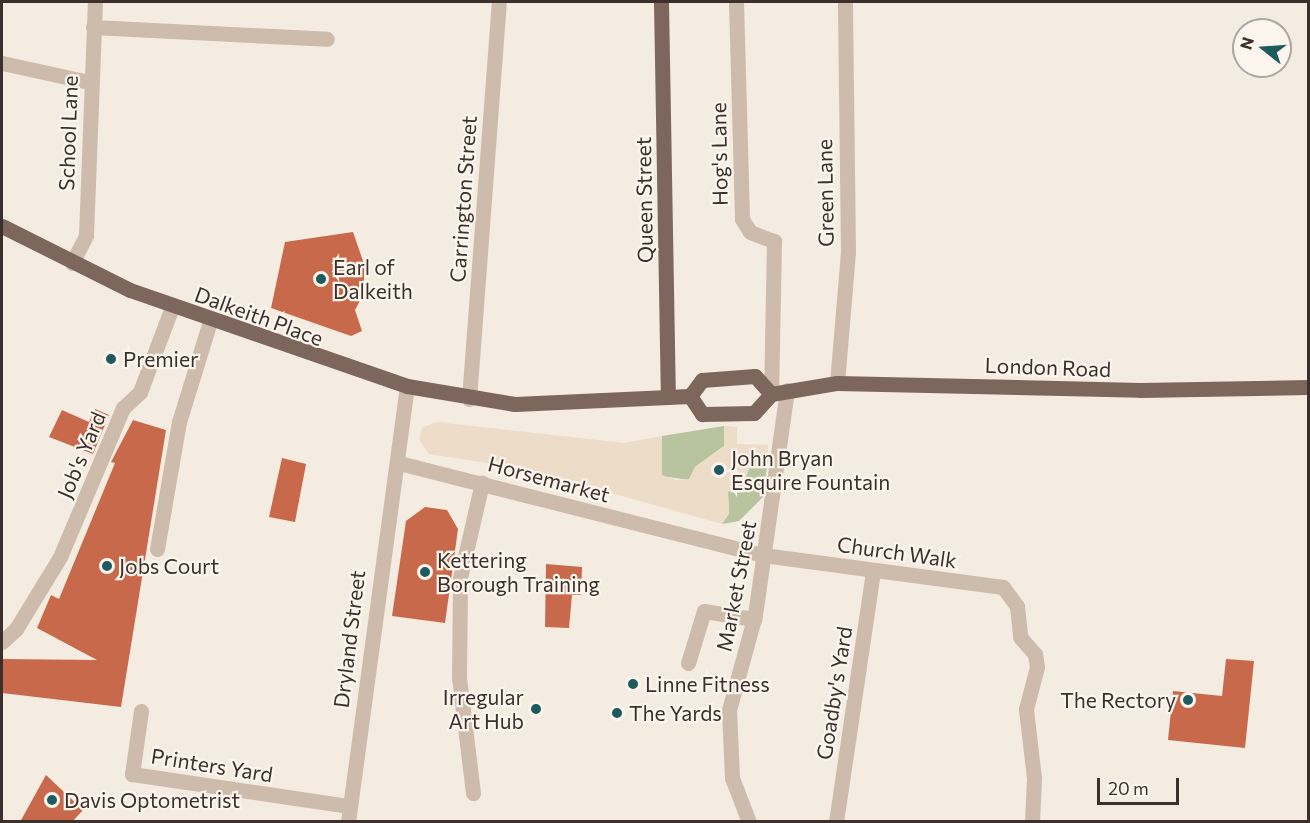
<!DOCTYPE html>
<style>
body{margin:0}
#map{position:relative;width:1310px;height:823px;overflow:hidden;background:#f4ebe1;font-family:Commissioner,sans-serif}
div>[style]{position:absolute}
.green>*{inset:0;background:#b8c4a0}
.plaza>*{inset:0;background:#ecdcc8}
.building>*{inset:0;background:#c8694b}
.street>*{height:15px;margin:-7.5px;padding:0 7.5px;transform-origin:7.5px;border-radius:7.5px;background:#cdbbac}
.primary>*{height:15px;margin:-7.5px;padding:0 7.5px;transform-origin:7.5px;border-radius:7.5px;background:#7d675c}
.dots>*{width:16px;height:16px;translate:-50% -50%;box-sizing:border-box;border:3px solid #fbf5ee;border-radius:50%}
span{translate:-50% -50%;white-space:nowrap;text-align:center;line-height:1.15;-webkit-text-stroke:4.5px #fbf5ee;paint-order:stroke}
.street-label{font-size:21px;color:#3b302b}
.poi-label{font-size:21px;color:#3b302b}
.left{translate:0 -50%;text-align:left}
.right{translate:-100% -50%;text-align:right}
.frame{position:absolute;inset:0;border:3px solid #3b302b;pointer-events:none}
.north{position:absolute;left:1232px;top:18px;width:60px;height:60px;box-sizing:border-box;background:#fbf5ee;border:2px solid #aea6a0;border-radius:50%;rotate:287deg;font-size:16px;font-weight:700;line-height:24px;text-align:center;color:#3b302b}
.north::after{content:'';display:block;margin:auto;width:21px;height:27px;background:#1f5a5e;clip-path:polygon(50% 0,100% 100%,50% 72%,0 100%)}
.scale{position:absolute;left:1097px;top:778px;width:82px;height:27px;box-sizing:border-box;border:3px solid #3b302b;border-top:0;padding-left:8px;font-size:18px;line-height:21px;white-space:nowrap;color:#3b302b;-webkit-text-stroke:4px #fbf5ee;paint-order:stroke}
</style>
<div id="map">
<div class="green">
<i style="clip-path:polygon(724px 426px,724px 446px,695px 467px,689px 480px,662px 476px,662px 436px)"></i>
<i style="clip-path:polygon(754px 458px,768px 459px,763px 497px,739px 521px,722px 524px,729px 513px,728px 492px)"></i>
</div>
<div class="plaza">
<i style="clip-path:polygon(438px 422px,624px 443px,662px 436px,662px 475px,676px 480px,689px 479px,695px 467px,724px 446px,724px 426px,737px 427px,737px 444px,768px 445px,768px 459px,754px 458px,743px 484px,728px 492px,729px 514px,722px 524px,526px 469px,429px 454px,419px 439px,423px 427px)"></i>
</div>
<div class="building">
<i style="clip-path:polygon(353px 232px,364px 264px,364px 293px,355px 310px,362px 331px,351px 336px,271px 308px,285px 242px)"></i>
<i style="clip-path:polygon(95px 409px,109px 415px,93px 454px,49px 437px,62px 410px,89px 422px)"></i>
<i style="clip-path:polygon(133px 420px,166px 430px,121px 707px,2px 693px,2px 659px,97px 660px,37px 628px,51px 595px,59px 599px,115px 463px,111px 462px)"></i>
<i style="clip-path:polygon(282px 458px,306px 464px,295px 522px,269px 517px)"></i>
<i style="clip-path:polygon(425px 507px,447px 510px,458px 529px,445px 623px,392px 616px,406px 521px)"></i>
<i style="clip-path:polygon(546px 564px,582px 567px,581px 595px,572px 595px,569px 628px,545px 627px)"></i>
<i style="clip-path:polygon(1226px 659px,1254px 661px,1245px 748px,1168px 740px,1173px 691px,1222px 696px)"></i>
<i style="clip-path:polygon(46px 775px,83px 810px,72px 822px,20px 822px)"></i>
</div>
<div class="street">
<i style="left:736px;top:2px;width:217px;rotate:88.4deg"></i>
<i style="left:742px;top:219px;width:15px;rotate:58deg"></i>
<i style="left:750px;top:232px;width:26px;rotate:21deg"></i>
<i style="left:774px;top:241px;width:153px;rotate:91.1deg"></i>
<i style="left:93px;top:27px;width:234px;rotate:2.9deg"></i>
<i style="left:2px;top:63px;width:89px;rotate:12.3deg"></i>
<i style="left:72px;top:263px;width:31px;rotate:-63deg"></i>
<i style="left:86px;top:235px;width:233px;rotate:-87.8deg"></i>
<i style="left:837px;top:383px;width:131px;rotate:-85.2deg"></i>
<i style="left:848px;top:252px;width:250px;rotate:-90.7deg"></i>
<i style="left:469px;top:399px;width:398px;rotate:-85.7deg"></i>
<i style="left:399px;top:463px;width:375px;rotate:14.2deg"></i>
<i style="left:763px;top:555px;width:242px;rotate:7.6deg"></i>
<i style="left:1003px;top:587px;width:24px;rotate:54deg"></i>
<i style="left:1017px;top:606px;width:31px;rotate:84deg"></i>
<i style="left:1020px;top:637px;width:23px;rotate:49deg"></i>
<i style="left:1035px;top:654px;width:13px;rotate:81deg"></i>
<i style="left:1037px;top:667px;width:43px;rotate:104.7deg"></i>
<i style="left:1026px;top:709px;width:69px;rotate:83.4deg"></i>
<i style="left:1034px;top:778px;width:44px;rotate:92.6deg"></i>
<i style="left:157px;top:549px;width:129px;rotate:-80.2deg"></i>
<i style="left:179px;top:422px;width:106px;rotate:-72.9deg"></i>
<i style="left:2px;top:642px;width:19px;rotate:-43deg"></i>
<i style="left:16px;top:629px;width:84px;rotate:-58.6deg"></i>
<i style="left:60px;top:557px;width:162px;rotate:-67.1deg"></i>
<i style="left:123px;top:408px;width:23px;rotate:-43deg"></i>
<i style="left:140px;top:392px;width:91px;rotate:-69.4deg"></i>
<i style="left:688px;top:663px;width:54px;rotate:-72.9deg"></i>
<i style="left:704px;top:611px;width:51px;rotate:9.1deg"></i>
<i style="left:141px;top:711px;width:64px;rotate:98.1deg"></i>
<i style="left:132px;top:774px;width:218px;rotate:8.4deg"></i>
<i style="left:473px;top:793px;width:116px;rotate:-96.9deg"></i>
<i style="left:459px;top:678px;width:100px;rotate:-89.4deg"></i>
<i style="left:460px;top:578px;width:98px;rotate:-77deg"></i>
<i style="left:348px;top:822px;width:440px;rotate:-82.3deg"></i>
<i style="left:749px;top:822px;width:47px;rotate:-111.1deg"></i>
<i style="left:732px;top:778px;width:68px;rotate:-92.5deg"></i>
<i style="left:729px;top:710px;width:98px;rotate:-74.7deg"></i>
<i style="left:755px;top:615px;width:227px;rotate:-81.9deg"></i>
<i style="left:836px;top:822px;width:254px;rotate:-81.6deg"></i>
</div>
<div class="primary">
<i style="left:661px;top:2px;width:395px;rotate:89deg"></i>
<i style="left:2px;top:226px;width:143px;rotate:26.6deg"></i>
<i style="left:130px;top:290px;width:293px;rotate:19.1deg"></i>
<i style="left:407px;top:386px;width:109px;rotate:9.5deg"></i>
<i style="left:515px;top:404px;width:175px;rotate:-2.6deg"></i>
<i style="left:690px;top:396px;width:22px;rotate:56deg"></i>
<i style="left:702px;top:414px;width:52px;rotate:-1.1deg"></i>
<i style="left:754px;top:413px;width:25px;rotate:-48deg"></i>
<i style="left:771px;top:394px;width:67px;rotate:-9.5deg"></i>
<i style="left:837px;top:383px;width:303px;rotate:1.3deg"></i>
<i style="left:1140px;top:390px;width:168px;rotate:-1deg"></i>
<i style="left:690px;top:396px;width:20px;rotate:-53deg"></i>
<i style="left:702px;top:380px;width:53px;rotate:-4.3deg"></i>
<i style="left:755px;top:376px;width:24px;rotate:48deg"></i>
</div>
<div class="dots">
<i style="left:321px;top:279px;background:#1f5a5e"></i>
<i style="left:111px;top:359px;background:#1f5a5e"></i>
<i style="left:719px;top:470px;background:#1f5a5e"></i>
<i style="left:107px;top:566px;background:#1f5a5e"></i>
<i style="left:425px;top:572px;background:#1f5a5e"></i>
<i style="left:633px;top:684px;background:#1f5a5e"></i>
<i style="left:1188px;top:700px;background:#1f5a5e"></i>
<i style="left:536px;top:709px;background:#1f5a5e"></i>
<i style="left:617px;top:713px;background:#1f5a5e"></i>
<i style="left:52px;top:800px;background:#1f5a5e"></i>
</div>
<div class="street-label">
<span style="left:68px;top:133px;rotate:-88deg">School Lane</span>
<span style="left:719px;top:154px;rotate:-91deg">Hog's Lane</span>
<span style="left:825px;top:193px;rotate:-91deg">Green Lane</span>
<span style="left:463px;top:199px;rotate:-86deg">Carrington Street</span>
<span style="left:644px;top:200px;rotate:-91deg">Queen Street</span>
<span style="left:259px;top:316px;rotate:20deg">Dalkeith Place</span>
<span style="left:1048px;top:367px;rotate:2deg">London Road</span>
<span style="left:81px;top:455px;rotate:-67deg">Job's Yard</span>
<span style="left:549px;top:479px;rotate:15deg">Horsemarket</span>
<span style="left:897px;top:552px;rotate:8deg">Church Walk</span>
<span style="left:736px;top:586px;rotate:-79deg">Market Street</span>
<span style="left:349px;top:639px;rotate:-83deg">Dryland Street</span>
<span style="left:834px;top:693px;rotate:-81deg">Goadby's Yard</span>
<span style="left:212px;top:765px;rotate:9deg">Printers Yard</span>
</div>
<div class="poi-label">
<span class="left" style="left:333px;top:279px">Earl of<br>Dalkeith</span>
<span class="left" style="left:123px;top:359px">Premier</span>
<span class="left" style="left:731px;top:470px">John Bryan<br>Esquire Fountain</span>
<span class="left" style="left:437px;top:572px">Kettering<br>Borough Training</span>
<span class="left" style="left:119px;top:566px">Jobs Court</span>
<span class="left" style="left:645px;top:684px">Linne Fitness</span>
<span class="right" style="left:524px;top:709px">Irregular<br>Art Hub</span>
<span class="right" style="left:1176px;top:700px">The Rectory</span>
<span class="left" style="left:629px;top:713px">The Yards</span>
<span class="left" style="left:64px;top:800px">Davis Optometrist</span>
</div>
<div class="frame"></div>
<div class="north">N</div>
<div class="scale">20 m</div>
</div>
